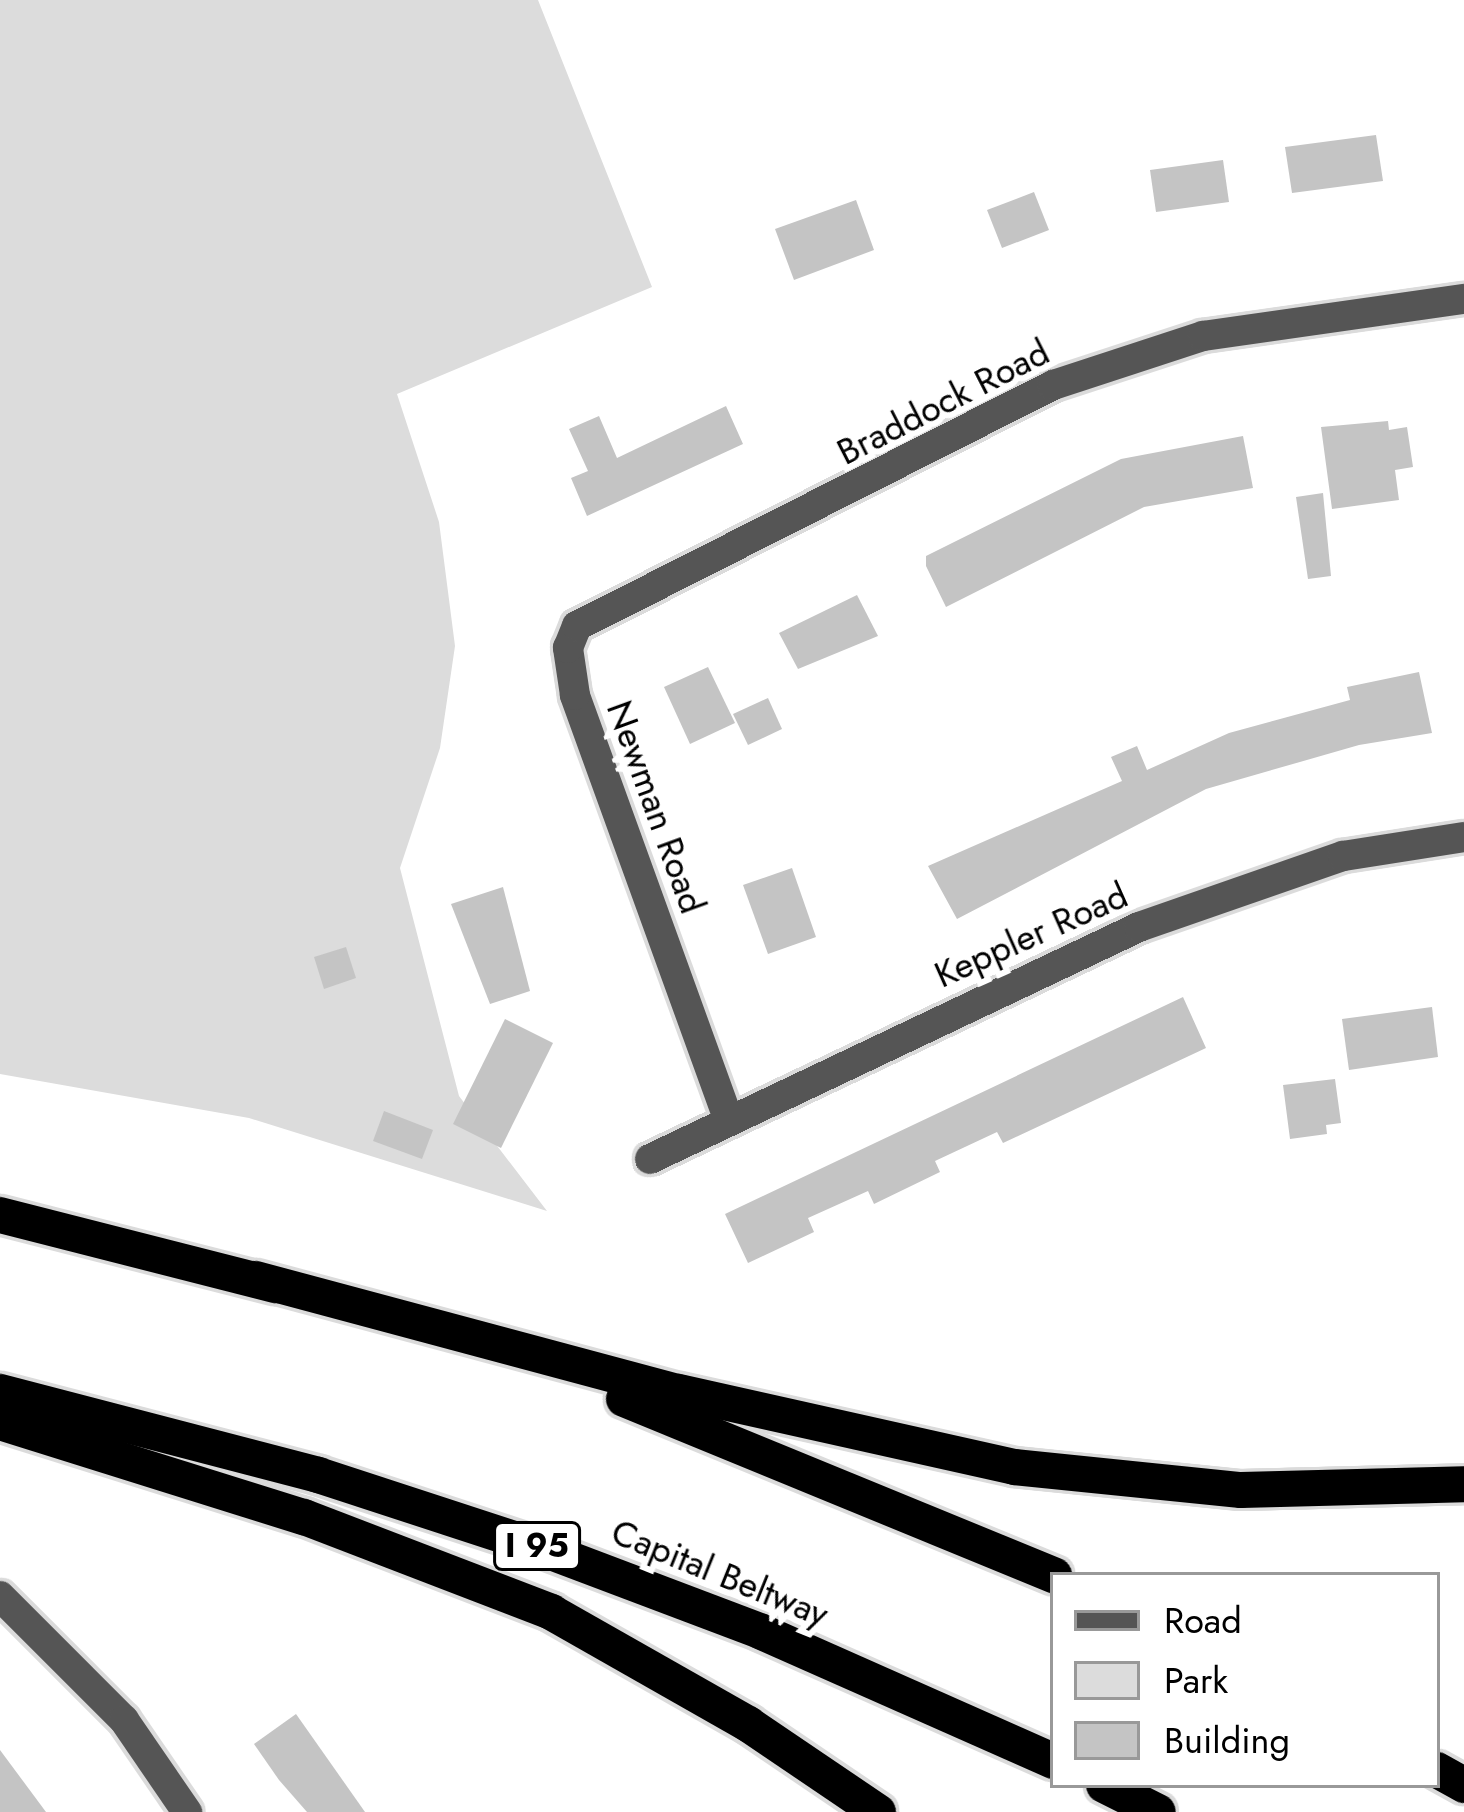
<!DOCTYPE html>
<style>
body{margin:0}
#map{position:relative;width:1464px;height:1812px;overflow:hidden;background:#fff;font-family:Jost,sans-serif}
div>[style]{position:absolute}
.green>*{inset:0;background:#dcdcdc}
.building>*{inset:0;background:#c4c4c4}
.roads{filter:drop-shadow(3px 0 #dbdbdb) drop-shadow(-3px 0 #dbdbdb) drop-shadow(0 3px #dbdbdb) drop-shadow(0 -3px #dbdbdb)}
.minor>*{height:30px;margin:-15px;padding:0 15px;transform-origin:15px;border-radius:15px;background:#555}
.highway>*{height:36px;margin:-18px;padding:0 18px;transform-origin:18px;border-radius:18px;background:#000}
span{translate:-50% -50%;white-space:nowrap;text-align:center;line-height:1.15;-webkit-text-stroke:12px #fff;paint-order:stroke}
.shield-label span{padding:3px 9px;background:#fff;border:3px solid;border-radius:9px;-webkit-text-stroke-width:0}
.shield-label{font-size:33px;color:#000;font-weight:700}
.street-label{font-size:36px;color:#000}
.legend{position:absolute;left:1050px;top:1572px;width:390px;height:216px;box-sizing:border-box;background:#fff;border:3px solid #999;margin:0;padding:15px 21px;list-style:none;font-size:36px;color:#000}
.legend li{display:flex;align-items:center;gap:24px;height:60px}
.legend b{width:60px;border:3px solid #999}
</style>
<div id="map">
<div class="green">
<i style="clip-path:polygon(0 0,538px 0,652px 287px,397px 394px,439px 522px,455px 646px,440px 748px,400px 868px,459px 1096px,547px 1211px,249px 1118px,0 1074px)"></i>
</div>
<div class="building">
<i style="clip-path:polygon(1376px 135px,1383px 181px,1292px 193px,1285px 147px)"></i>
<i style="clip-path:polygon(1223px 160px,1229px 202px,1156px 212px,1150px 170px)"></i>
<i style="clip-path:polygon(1034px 192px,1049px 230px,1002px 248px,987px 210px)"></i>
<i style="clip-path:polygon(856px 200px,874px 250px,794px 280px,775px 229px)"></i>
<i style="clip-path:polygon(726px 406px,743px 444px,587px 516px,571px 478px,588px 471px,569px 429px,599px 416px,617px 458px)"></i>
<i style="clip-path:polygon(1388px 421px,1389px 430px,1407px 427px,1413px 467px,1395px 470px,1399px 500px,1332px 509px,1321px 427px)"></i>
<i style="clip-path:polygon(1243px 436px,1253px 488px,1144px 507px,946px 607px,926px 566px,926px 556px,1121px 459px)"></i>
<i style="clip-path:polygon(1323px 493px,1331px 576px,1308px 579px,1296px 497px)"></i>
<i style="clip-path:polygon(857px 595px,878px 636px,798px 669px,779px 633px)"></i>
<i style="clip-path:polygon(708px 667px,735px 723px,690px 744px,664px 687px)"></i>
<i style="clip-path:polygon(1419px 672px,1432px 733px,1359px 745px,1206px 789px,957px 919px,928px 866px,1122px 781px,1111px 757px,1137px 746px,1147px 770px,1229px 733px,1350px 700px,1347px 687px)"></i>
<i style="clip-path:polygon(768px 698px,782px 729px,748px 745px,733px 714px)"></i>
<i style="clip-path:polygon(792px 868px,816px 937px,768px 954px,743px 885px)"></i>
<i style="clip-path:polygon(503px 887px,530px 991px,490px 1004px,451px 904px)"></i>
<i style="clip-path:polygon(346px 947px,356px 978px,324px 989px,314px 957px)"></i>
<i style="clip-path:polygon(1183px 997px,1206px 1048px,1003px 1143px,997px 1132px,935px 1161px,940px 1172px,874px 1204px,868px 1191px,808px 1218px,814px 1232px,748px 1263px,725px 1214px)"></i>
<i style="clip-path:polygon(1432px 1007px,1438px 1057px,1349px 1070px,1342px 1019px)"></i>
<i style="clip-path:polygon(505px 1019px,553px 1043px,501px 1148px,453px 1124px)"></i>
<i style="clip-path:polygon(1335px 1079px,1341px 1123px,1326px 1125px,1327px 1134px,1290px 1139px,1283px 1085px)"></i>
<i style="clip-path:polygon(384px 1111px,433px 1130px,422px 1159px,373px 1141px)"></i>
<i style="clip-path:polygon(296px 1714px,365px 1812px,307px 1812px,279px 1780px,254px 1744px)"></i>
<i style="clip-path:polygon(0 1750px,46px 1812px,0 1812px)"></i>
</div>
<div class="roads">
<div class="minor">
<i style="left:729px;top:1121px;width:453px;rotate:-109.9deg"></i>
<i style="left:575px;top:695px;width:48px;rotate:-98.5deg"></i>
<i style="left:568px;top:648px;width:24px;rotate:-68deg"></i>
<i style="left:577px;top:626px;width:534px;rotate:-26.85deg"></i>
<i style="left:1053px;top:385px;width:158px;rotate:-18.1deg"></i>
<i style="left:1203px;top:336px;width:264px;rotate:-8.1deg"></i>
<i style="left:650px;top:1159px;width:541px;rotate:-25.38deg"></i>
<i style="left:1139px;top:927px;width:216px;rotate:-19.2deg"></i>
<i style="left:1343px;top:856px;width:122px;rotate:-8.9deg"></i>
<i style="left:0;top:1596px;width:175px;rotate:45deg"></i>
<i style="left:124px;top:1720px;width:112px;rotate:55.6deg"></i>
</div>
<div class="highway">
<i style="left:0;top:1215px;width:284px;rotate:14.3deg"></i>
<i style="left:256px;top:1279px;width:438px;rotate:15deg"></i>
<i style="left:679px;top:1392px;width:343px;rotate:12.6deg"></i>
<i style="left:1014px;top:1467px;width:228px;rotate:5.8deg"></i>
<i style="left:1241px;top:1490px;width:223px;rotate:-1.5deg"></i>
<i style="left:0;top:1392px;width:329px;rotate:14.6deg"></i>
<i style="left:318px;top:1475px;width:228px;rotate:18.1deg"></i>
<i style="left:535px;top:1546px;width:243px;rotate:20.7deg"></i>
<i style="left:762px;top:1632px;width:318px;rotate:23.9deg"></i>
<i style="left:624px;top:1399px;width:465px;rotate:22.3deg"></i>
<i style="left:0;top:1422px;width:318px;rotate:17.4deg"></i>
<i style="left:304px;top:1517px;width:265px;rotate:21deg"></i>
<i style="left:551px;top:1612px;width:227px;rotate:29.6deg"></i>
<i style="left:748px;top:1724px;width:157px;rotate:34.1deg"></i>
<i style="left:1437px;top:1770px;width:31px;rotate:29deg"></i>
<i style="left:1104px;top:1785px;width:60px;rotate:26.6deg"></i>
</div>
</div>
<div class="shield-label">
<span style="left:537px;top:1546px">I 95</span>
</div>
<div class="street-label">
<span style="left:943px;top:402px;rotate:-27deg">Braddock Road</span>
<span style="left:656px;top:807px;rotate:70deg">Newman Road</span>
<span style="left:1031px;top:935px;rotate:-24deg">Keppler Road</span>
<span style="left:720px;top:1573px;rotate:22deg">Capital Beltway</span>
</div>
<ul class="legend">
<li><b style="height:15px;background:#555"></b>Road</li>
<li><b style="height:33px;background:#dcdcdc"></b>Park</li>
<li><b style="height:33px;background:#c4c4c4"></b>Building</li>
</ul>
</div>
